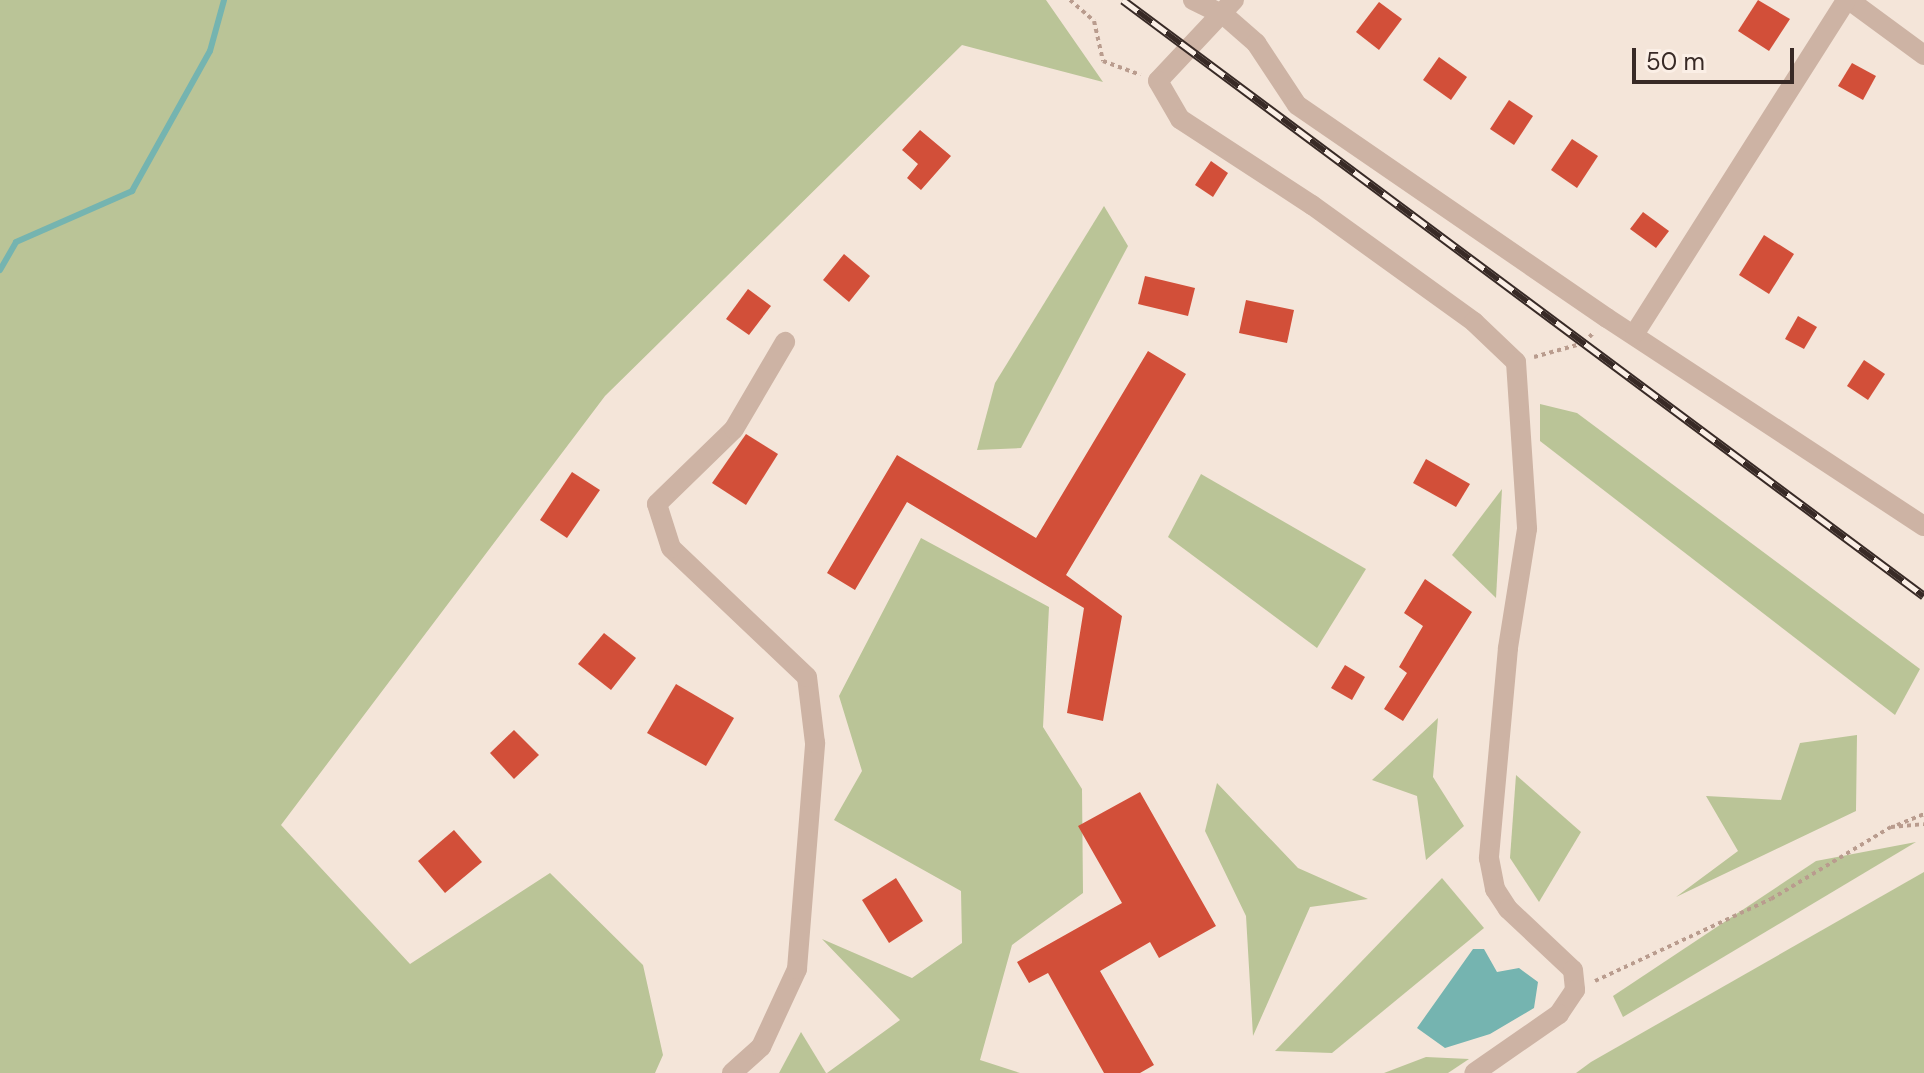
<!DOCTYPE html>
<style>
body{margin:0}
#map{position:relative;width:1924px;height:1073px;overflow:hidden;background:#f4e5d9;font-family:"DM Sans",sans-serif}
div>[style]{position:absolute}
.green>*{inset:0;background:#bac497}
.water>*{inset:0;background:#75b4b0}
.stream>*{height:6px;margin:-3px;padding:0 3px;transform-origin:3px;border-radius:3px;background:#75b4b0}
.building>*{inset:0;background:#d24f39}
.path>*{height:4px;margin-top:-2px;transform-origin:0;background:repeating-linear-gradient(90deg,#b99c8e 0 4px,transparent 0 8px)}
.minor>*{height:20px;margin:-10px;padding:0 10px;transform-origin:10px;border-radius:10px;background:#cdb3a4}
.rail>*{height:9px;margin-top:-4.5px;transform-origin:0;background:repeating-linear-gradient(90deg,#fbefe6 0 18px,#382a26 0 36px);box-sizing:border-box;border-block:2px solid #382a26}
span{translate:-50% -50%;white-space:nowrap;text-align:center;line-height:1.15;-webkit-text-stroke:7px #fbefe6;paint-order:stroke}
.scale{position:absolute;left:1632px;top:48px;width:162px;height:36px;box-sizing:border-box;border:4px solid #382a26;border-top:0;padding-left:10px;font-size:24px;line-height:28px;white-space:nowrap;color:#382a26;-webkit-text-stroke:6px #fbefe6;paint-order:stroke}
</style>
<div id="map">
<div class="green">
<i style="clip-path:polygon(0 0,1046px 0,1103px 82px,962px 45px,605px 396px,281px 825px,410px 964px,550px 873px,643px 965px,663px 1055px,655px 1073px,0 1073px)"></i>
<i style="clip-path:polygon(1104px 206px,1128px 246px,1021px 448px,977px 450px,995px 383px)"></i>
<i style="clip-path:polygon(1540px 404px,1577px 413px,1920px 669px,1895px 715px,1540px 441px)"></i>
<i style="clip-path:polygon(1201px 474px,1366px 569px,1317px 648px,1168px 537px)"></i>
<i style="clip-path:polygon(1502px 489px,1496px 598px,1452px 555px)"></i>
<i style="clip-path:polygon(921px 538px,1049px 607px,1043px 727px,1082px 789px,1083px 893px,1012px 945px,980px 1060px,1020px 1073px,827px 1073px,900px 1020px,822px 939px,912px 978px,962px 943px,961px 891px,834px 820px,862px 771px,839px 696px)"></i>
<i style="clip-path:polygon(1438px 718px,1433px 777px,1464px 826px,1426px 860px,1417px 796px,1372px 780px)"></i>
<i style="clip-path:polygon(1857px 735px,1856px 811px,1676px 897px,1738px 851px,1706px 796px,1781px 800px,1800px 743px)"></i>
<i style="clip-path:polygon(1516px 775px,1581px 832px,1539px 902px,1510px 858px)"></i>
<i style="clip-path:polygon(1217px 783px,1298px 868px,1368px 899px,1310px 907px,1253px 1036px,1246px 916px,1205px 831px)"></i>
<i style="clip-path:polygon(1916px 842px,1623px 1017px,1613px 996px,1816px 861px)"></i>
<i style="clip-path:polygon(1924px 872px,1924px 1073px,1576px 1073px,1591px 1062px)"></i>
<i style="clip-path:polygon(1442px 878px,1484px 928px,1332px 1053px,1275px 1051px)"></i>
<i style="clip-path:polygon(801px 1032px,826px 1073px,779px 1073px)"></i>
<i style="clip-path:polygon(1426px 1057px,1469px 1059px,1448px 1073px,1384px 1073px)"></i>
</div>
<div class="water">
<i style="clip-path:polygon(1473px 949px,1484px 949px,1497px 972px,1519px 968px,1538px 982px,1534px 1008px,1490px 1034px,1445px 1048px,1417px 1028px)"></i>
</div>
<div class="stream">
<i style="left:0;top:270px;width:32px;rotate:-60deg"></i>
<i style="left:16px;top:242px;width:127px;rotate:-23.7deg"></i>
<i style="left:132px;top:191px;width:160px;rotate:-60.9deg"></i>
<i style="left:210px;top:51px;width:53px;rotate:-74.6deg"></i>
</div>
<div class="building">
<i style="clip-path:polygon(1758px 0,1790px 19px,1769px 51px,1738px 31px)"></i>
<i style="clip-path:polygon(1379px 2px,1402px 19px,1379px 50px,1356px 32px)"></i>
<i style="clip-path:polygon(1439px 57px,1467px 77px,1451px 100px,1423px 80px)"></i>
<i style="clip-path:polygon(1852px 63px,1876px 76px,1863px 100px,1838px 86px)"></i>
<i style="clip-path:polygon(1509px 100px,1533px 116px,1514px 145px,1490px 129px)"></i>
<i style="clip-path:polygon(920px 130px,951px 156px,921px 190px,907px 178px,918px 164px,902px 150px)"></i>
<i style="clip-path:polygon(1572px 139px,1598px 156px,1577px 188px,1551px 170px)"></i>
<i style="clip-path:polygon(1211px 161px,1228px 173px,1213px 197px,1195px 185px)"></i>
<i style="clip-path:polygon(1643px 212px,1669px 231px,1656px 248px,1630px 229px)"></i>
<i style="clip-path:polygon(1764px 235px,1794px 254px,1769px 294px,1739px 275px)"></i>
<i style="clip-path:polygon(844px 254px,870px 276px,849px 302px,823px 280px)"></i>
<i style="clip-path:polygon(1145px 276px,1195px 288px,1188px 316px,1138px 304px)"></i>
<i style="clip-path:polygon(748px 289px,771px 306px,749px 335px,726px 319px)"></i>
<i style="clip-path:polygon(1246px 300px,1294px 310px,1287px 343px,1239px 333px)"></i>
<i style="clip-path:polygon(1798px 316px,1817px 327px,1804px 349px,1785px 339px)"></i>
<i style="clip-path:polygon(1148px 351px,1186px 374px,1066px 575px,1122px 616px,1103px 721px,1067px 713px,1084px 608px,907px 502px,855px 590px,827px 573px,897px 455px,1036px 538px)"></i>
<i style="clip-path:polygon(1864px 360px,1885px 374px,1868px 400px,1847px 386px)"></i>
<i style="clip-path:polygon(746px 434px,778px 454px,746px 505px,712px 483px)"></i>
<i style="clip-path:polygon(1426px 459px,1470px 484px,1456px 507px,1413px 483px)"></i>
<i style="clip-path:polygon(572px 472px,600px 490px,567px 538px,540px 520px)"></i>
<i style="clip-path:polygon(1425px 579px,1472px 612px,1403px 721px,1384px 709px,1407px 673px,1399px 667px,1423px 626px,1404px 613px)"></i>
<i style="clip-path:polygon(604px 633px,636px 658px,611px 690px,578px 664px)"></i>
<i style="clip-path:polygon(1345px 665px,1365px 677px,1352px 700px,1331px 688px)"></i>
<i style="clip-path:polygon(676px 684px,734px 718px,706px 766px,647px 733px)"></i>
<i style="clip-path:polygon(514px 730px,539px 755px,514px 779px,490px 753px)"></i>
<i style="clip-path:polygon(1140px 792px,1216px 926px,1159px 958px,1150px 942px,1100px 971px,1154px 1065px,1140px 1073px,1104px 1073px,1048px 973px,1029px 983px,1017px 962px,1122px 903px,1078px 826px)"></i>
<i style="clip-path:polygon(454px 830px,482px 862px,445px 893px,418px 861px)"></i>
<i style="clip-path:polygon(896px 878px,923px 921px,889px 943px,862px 900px)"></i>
</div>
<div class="path">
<i style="left:1070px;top:0;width:32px;rotate:41deg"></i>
<i style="left:1094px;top:21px;width:41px;rotate:77.3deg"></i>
<i style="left:1103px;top:61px;width:40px;rotate:20.2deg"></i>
<i style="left:1534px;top:357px;width:52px;rotate:-15.6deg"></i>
<i style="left:1584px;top:343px;width:15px;rotate:-48deg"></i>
<i style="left:1897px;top:825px;width:29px;rotate:-22deg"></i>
<i style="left:1595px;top:981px;width:194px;rotate:-25deg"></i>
<i style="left:1771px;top:899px;width:140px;rotate:-31deg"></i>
<i style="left:1891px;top:827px;width:33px;rotate:-5deg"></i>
</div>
<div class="minor">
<i style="left:1193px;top:0;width:34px;rotate:26deg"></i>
<i style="left:1224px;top:15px;width:43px;rotate:41.2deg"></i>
<i style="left:1256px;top:43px;width:74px;rotate:56.5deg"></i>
<i style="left:1297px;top:105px;width:376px;rotate:34.5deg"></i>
<i style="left:1607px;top:318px;width:379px;rotate:33.3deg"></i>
<i style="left:1234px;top:0;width:111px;rotate:133.2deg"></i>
<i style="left:1158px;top:81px;width:44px;rotate:59.9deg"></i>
<i style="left:1180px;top:119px;width:158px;rotate:33.1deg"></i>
<i style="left:1312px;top:205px;width:200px;rotate:35.8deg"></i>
<i style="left:1474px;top:322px;width:58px;rotate:43.6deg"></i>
<i style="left:1516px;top:362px;width:167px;rotate:86.2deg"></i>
<i style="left:1527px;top:529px;width:121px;rotate:99.1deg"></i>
<i style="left:1508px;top:648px;width:211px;rotate:95.2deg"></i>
<i style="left:1489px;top:858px;width:32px;rotate:79deg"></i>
<i style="left:1495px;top:889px;width:24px;rotate:57deg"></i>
<i style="left:1508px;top:909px;width:89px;rotate:43.2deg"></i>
<i style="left:1573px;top:970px;width:20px;rotate:84deg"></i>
<i style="left:1575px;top:990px;width:29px;rotate:124deg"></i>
<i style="left:1559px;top:1014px;width:103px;rotate:145.2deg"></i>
<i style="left:1849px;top:0;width:93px;rotate:36.3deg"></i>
<i style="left:1635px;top:333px;width:394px;rotate:-57.6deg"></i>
<i style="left:732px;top:1073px;width:39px;rotate:-42deg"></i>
<i style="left:761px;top:1047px;width:86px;rotate:-65.2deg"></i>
<i style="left:797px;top:969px;width:227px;rotate:-85.4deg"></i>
<i style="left:815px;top:743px;width:66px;rotate:-96.9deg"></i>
<i style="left:807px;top:677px;width:187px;rotate:-136.5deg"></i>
<i style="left:671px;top:548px;width:46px;rotate:-107.7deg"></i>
<i style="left:657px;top:504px;width:107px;rotate:-44.2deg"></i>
<i style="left:734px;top:429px;width:101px;rotate:-59.6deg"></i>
</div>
<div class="rail">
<i style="left:1123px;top:0;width:998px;rotate:36.65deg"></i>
</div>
<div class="scale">50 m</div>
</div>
